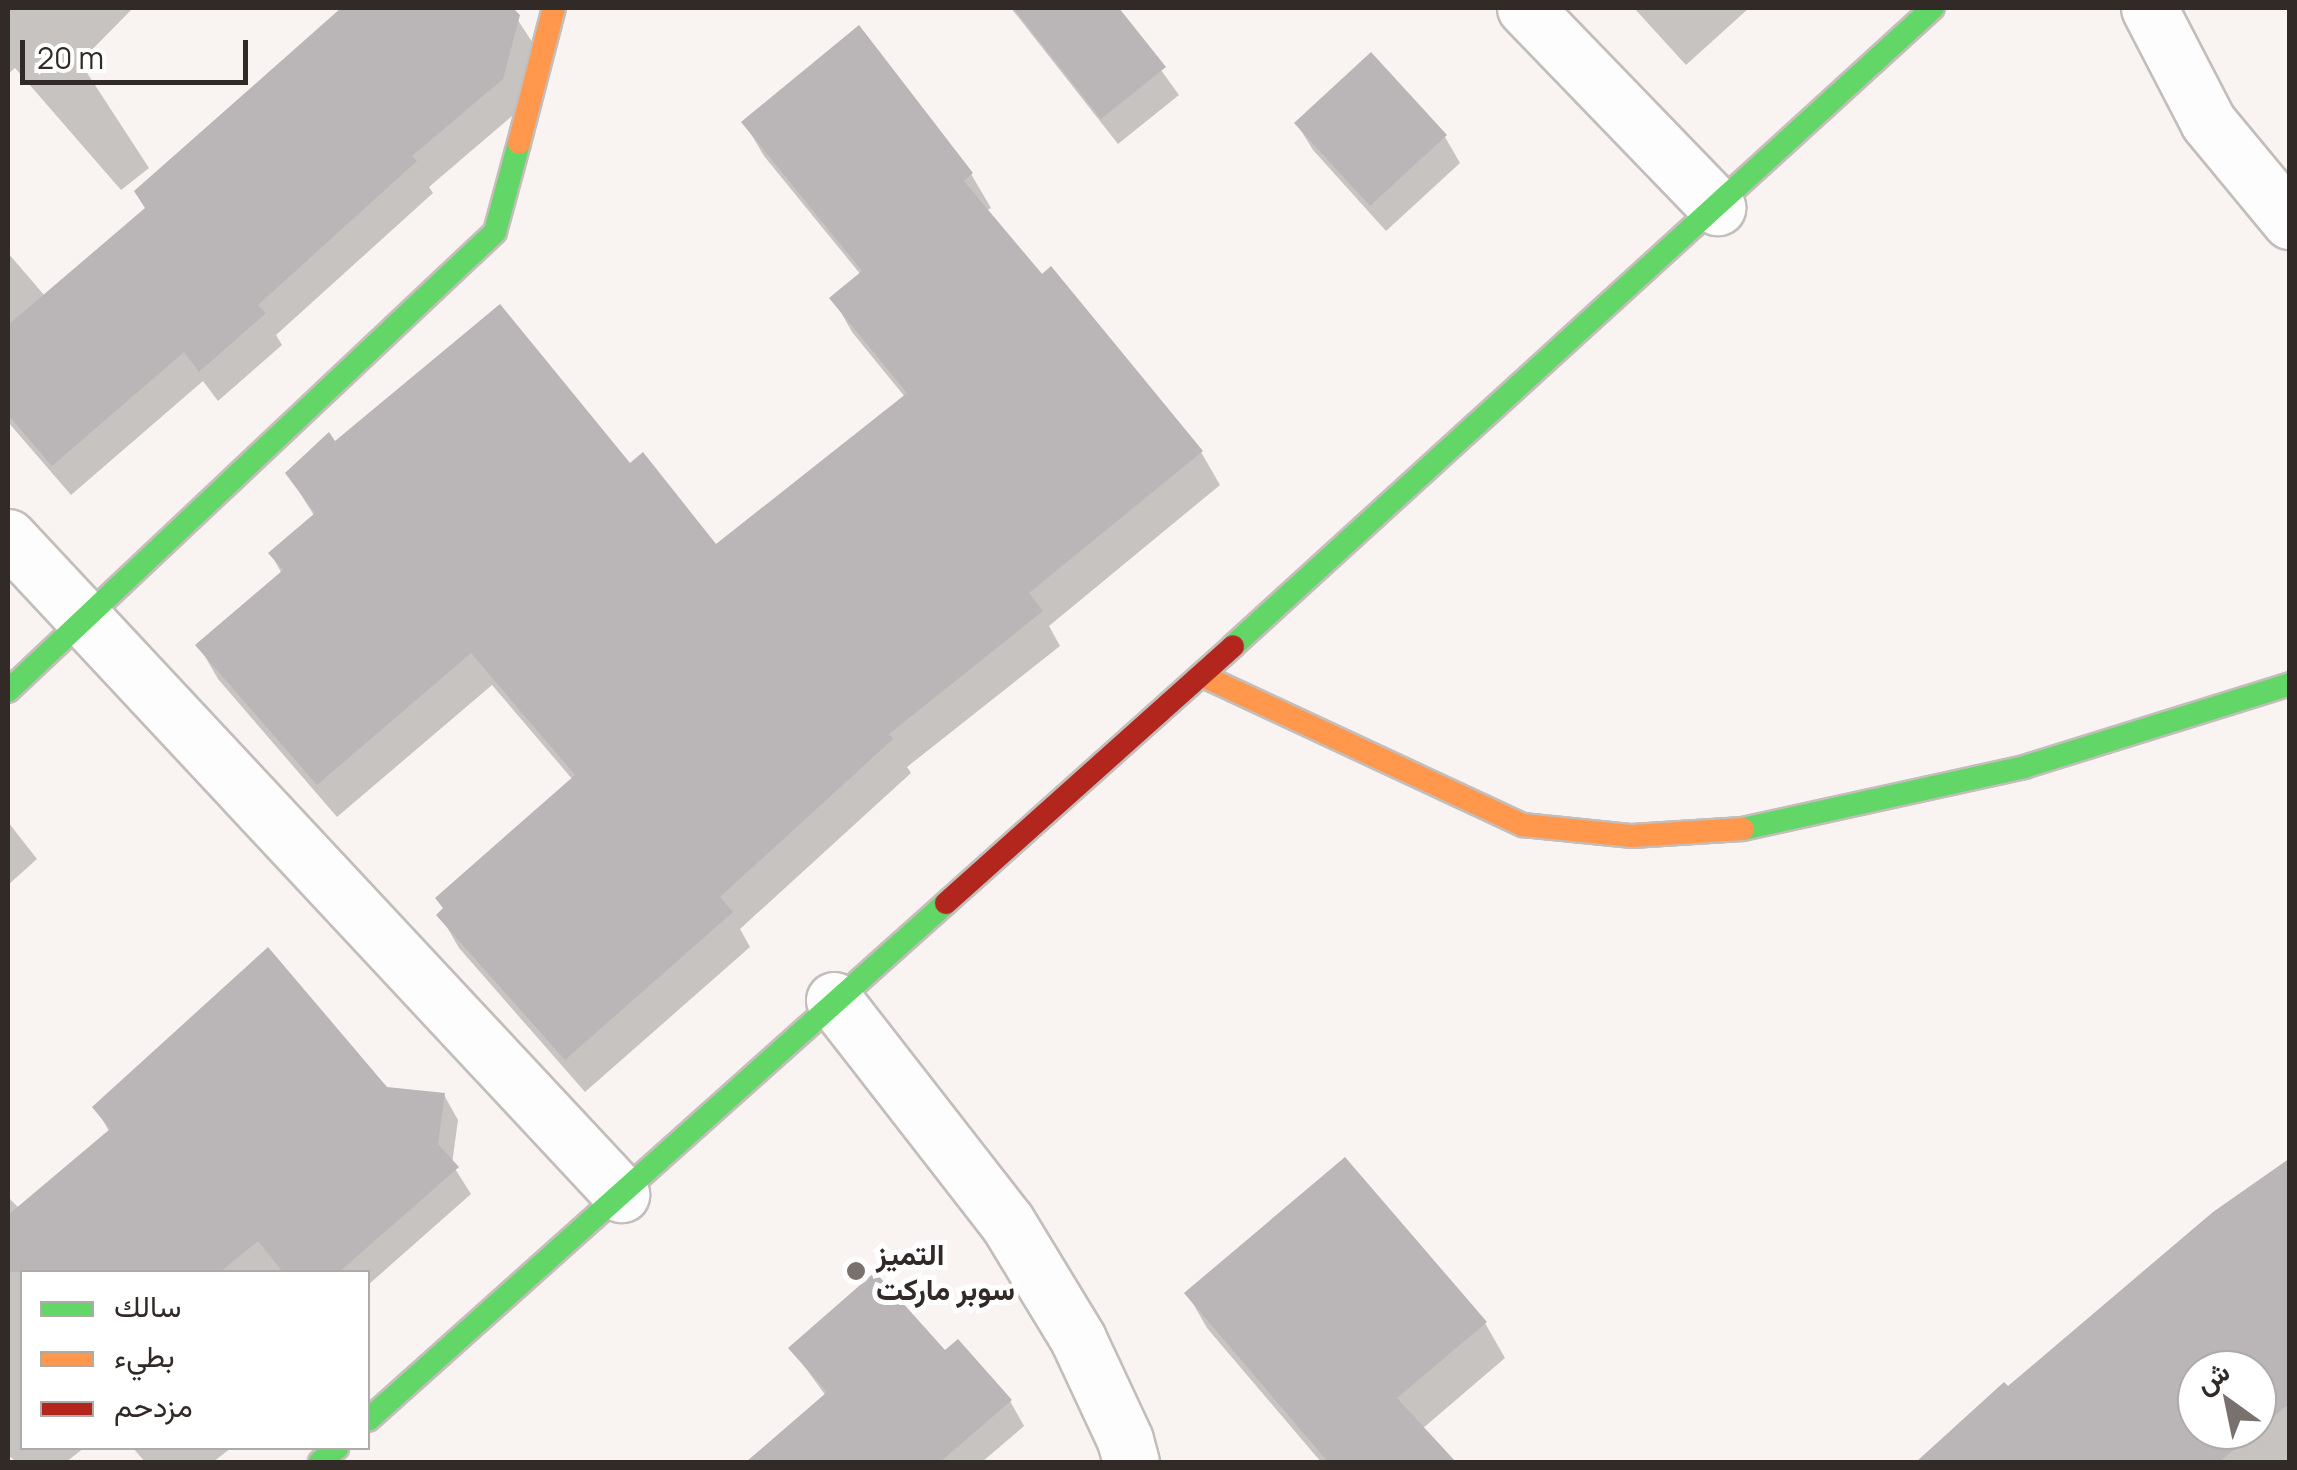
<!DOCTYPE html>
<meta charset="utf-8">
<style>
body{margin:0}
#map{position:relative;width:2297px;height:1470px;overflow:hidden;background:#f9f4f2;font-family:Manrope,Vazirmatn,sans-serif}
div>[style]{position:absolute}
.shadow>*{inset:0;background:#0003}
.building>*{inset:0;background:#bab6b8}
.roads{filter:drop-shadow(2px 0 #c4bebb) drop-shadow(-2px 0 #c4bebb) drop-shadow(0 2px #c4bebb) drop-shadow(0 -2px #c4bebb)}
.street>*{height:55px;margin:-27.5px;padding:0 27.5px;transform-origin:27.5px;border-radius:27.5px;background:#fefdfd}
.fast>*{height:22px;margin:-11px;padding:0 11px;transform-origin:11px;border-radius:11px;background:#63d668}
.slow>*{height:22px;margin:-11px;padding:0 11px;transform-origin:11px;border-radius:11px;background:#ff974d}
.jam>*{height:22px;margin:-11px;padding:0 11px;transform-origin:11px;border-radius:11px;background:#b3261e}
.dots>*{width:28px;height:28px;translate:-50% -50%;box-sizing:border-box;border:5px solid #fff;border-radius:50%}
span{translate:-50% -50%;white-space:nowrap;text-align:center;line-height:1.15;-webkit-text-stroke:10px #fff;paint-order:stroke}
.poi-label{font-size:30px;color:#322a26;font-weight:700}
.left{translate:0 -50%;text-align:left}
.frame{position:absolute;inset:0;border:10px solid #322a26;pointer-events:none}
.legend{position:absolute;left:20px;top:1270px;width:350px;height:180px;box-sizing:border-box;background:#fff;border:2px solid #adaaa8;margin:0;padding:12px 18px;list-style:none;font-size:30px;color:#322a26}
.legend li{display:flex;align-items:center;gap:20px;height:50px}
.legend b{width:50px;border:2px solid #adaaa8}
.north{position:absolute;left:2177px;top:1350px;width:100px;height:100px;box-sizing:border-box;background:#fff;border:2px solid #adaaa8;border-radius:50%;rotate:327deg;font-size:28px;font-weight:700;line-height:40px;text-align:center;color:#322a26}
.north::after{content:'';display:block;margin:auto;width:35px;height:45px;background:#78716d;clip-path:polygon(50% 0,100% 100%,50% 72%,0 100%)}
.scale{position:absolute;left:20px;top:40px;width:228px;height:45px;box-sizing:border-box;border:5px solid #322a26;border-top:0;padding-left:12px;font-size:30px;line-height:35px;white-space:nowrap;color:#322a26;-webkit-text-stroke:8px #fff;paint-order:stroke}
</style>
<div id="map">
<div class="shadow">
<i style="clip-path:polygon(8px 8px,133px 8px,80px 62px,149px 168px,121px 190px,15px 68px,8px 74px)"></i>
<i style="clip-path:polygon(345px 8px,510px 8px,536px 48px,519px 110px,429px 187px,433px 193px,276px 335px,282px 345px,218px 401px,203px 381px,71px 495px,8px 422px,8px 253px,45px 296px,147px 209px,137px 191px)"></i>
<i style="clip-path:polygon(1011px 8px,1116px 8px,1179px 95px,1118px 144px)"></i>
<i style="clip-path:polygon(1634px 8px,1749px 8px,1686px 65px)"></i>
<i style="clip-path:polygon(744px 122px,971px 174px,991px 208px,986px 211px,1201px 452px,1220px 485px,1049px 626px,1060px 646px,907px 767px,911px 773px,740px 929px,750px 947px,585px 1092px,459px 948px,440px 915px,573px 780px,492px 685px,337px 817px,218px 679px,199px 646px,282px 574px,271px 554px,315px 517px,288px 474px,335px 444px,629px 466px,716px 548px,905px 397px,852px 332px,833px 298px,861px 275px,764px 156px)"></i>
<i style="clip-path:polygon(1297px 124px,1445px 137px,1460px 163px,1386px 231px,1313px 150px)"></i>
<i style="clip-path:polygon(8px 822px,37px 859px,8px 885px)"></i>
<i style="clip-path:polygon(386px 1089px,444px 1095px,458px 1120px,452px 1164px,471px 1194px,368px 1285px,368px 1272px,22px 1272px,22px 1448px,84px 1448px,66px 1462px,16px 1462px,8px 1455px,8px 1197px,19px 1208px,110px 1133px,96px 1108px)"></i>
<i style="clip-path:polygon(evenodd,2290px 1161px,2290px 1462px,1922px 1462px,2004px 1385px,2008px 1390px,2290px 1161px,2197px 1370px,2257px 1370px,2257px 1430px,2197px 1430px,2197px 1370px)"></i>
<i style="clip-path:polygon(1187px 1293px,1485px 1323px,1505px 1358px,1422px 1429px,1453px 1462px,1321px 1462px,1207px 1328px)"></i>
<i style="clip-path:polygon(791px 1348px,944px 1354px,1010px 1401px,1024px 1426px,982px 1462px,750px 1462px,826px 1396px)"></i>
<i style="clip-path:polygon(133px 1448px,231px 1448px,213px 1462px,145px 1462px)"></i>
</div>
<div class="building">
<i style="clip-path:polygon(341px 8px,513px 8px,520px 15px,503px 79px,412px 156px,417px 161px,258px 305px,266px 313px,199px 372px,184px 352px,52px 466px,8px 415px,8px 325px,145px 208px,134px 191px)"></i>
<i style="clip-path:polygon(1013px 8px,1119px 8px,1166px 67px,1101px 119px)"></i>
<i style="clip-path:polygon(859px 25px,973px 173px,964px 181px,1042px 274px,1051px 266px,1203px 451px,1029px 593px,1043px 611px,889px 734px,893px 739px,720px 897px,733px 912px,565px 1060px,436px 915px,443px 908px,435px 898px,575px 775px,471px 653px,317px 785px,195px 645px,283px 570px,268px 553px,315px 513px,285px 473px,329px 432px,335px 441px,500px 304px,630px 463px,643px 452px,716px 544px,907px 393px,829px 298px,862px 271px,741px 122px)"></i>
<i style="clip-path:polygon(1371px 52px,1447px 135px,1370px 206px,1294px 123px)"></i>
<i style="clip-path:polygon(268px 947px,387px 1087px,445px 1093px,438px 1144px,459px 1167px,339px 1272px,283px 1272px,258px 1241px,220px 1272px,8px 1272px,8px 1215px,110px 1129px,92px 1107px)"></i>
<i style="clip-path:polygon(1345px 1157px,1487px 1322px,1397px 1398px,1456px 1462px,1328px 1462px,1184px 1293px)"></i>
<i style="clip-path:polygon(evenodd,2290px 1158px,2290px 1403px,2219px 1462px,1916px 1462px,2004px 1382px,2008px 1386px,2213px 1212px,2290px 1158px,2197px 1370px,2257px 1370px,2257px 1430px,2197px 1430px,2197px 1370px)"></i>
<i style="clip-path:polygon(875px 1272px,945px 1350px,958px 1339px,1012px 1400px,940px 1462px,746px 1462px,827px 1392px,788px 1348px)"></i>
</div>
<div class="roads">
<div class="street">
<i style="left:1525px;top:8px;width:277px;rotate:46deg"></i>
<i style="left:2149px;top:8px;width:128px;rotate:62.6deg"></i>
<i style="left:2208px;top:122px;width:129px;rotate:50.4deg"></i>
<i style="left:8px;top:537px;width:899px;rotate:46.98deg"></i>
<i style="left:834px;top:1000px;width:281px;rotate:52.1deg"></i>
<i style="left:1007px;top:1222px;width:137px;rotate:58.7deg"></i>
<i style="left:1078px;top:1339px;width:111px;rotate:65deg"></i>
<i style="left:1125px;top:1440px;width:23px;rotate:75deg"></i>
</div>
<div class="fast">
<i style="left:1233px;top:646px;width:947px;rotate:-42.35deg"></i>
<i style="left:8px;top:691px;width:669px;rotate:-43.3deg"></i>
<i style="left:495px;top:232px;width:92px;rotate:-74.9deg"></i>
<i style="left:1743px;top:829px;width:288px;rotate:-12.4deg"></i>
<i style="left:2024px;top:767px;width:279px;rotate:-17.3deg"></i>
<i style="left:368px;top:1420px;width:775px;rotate:-41.81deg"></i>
<i style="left:320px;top:1462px;width:22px;rotate:-39deg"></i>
</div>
<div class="slow">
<i style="left:519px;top:143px;width:139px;rotate:-75.5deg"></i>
<i style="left:1201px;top:675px;width:355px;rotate:25deg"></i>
<i style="left:1523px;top:825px;width:110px;rotate:5.8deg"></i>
<i style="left:1632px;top:836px;width:111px;rotate:-3.6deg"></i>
</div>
<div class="jam">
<i style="left:946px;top:903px;width:385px;rotate:-41.8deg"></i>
</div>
</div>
<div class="dots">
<i style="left:856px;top:1271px;background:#78716d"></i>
</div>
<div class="poi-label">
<span class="left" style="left:876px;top:1271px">التميز<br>سوبر ماركت</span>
</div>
<div class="frame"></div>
<ul class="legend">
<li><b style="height:12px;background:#63d668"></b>سالك</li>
<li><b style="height:12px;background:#ff974d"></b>بطيء</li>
<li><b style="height:12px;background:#b3261e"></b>مزدحم</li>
</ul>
<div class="north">ش</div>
<div class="scale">20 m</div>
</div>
